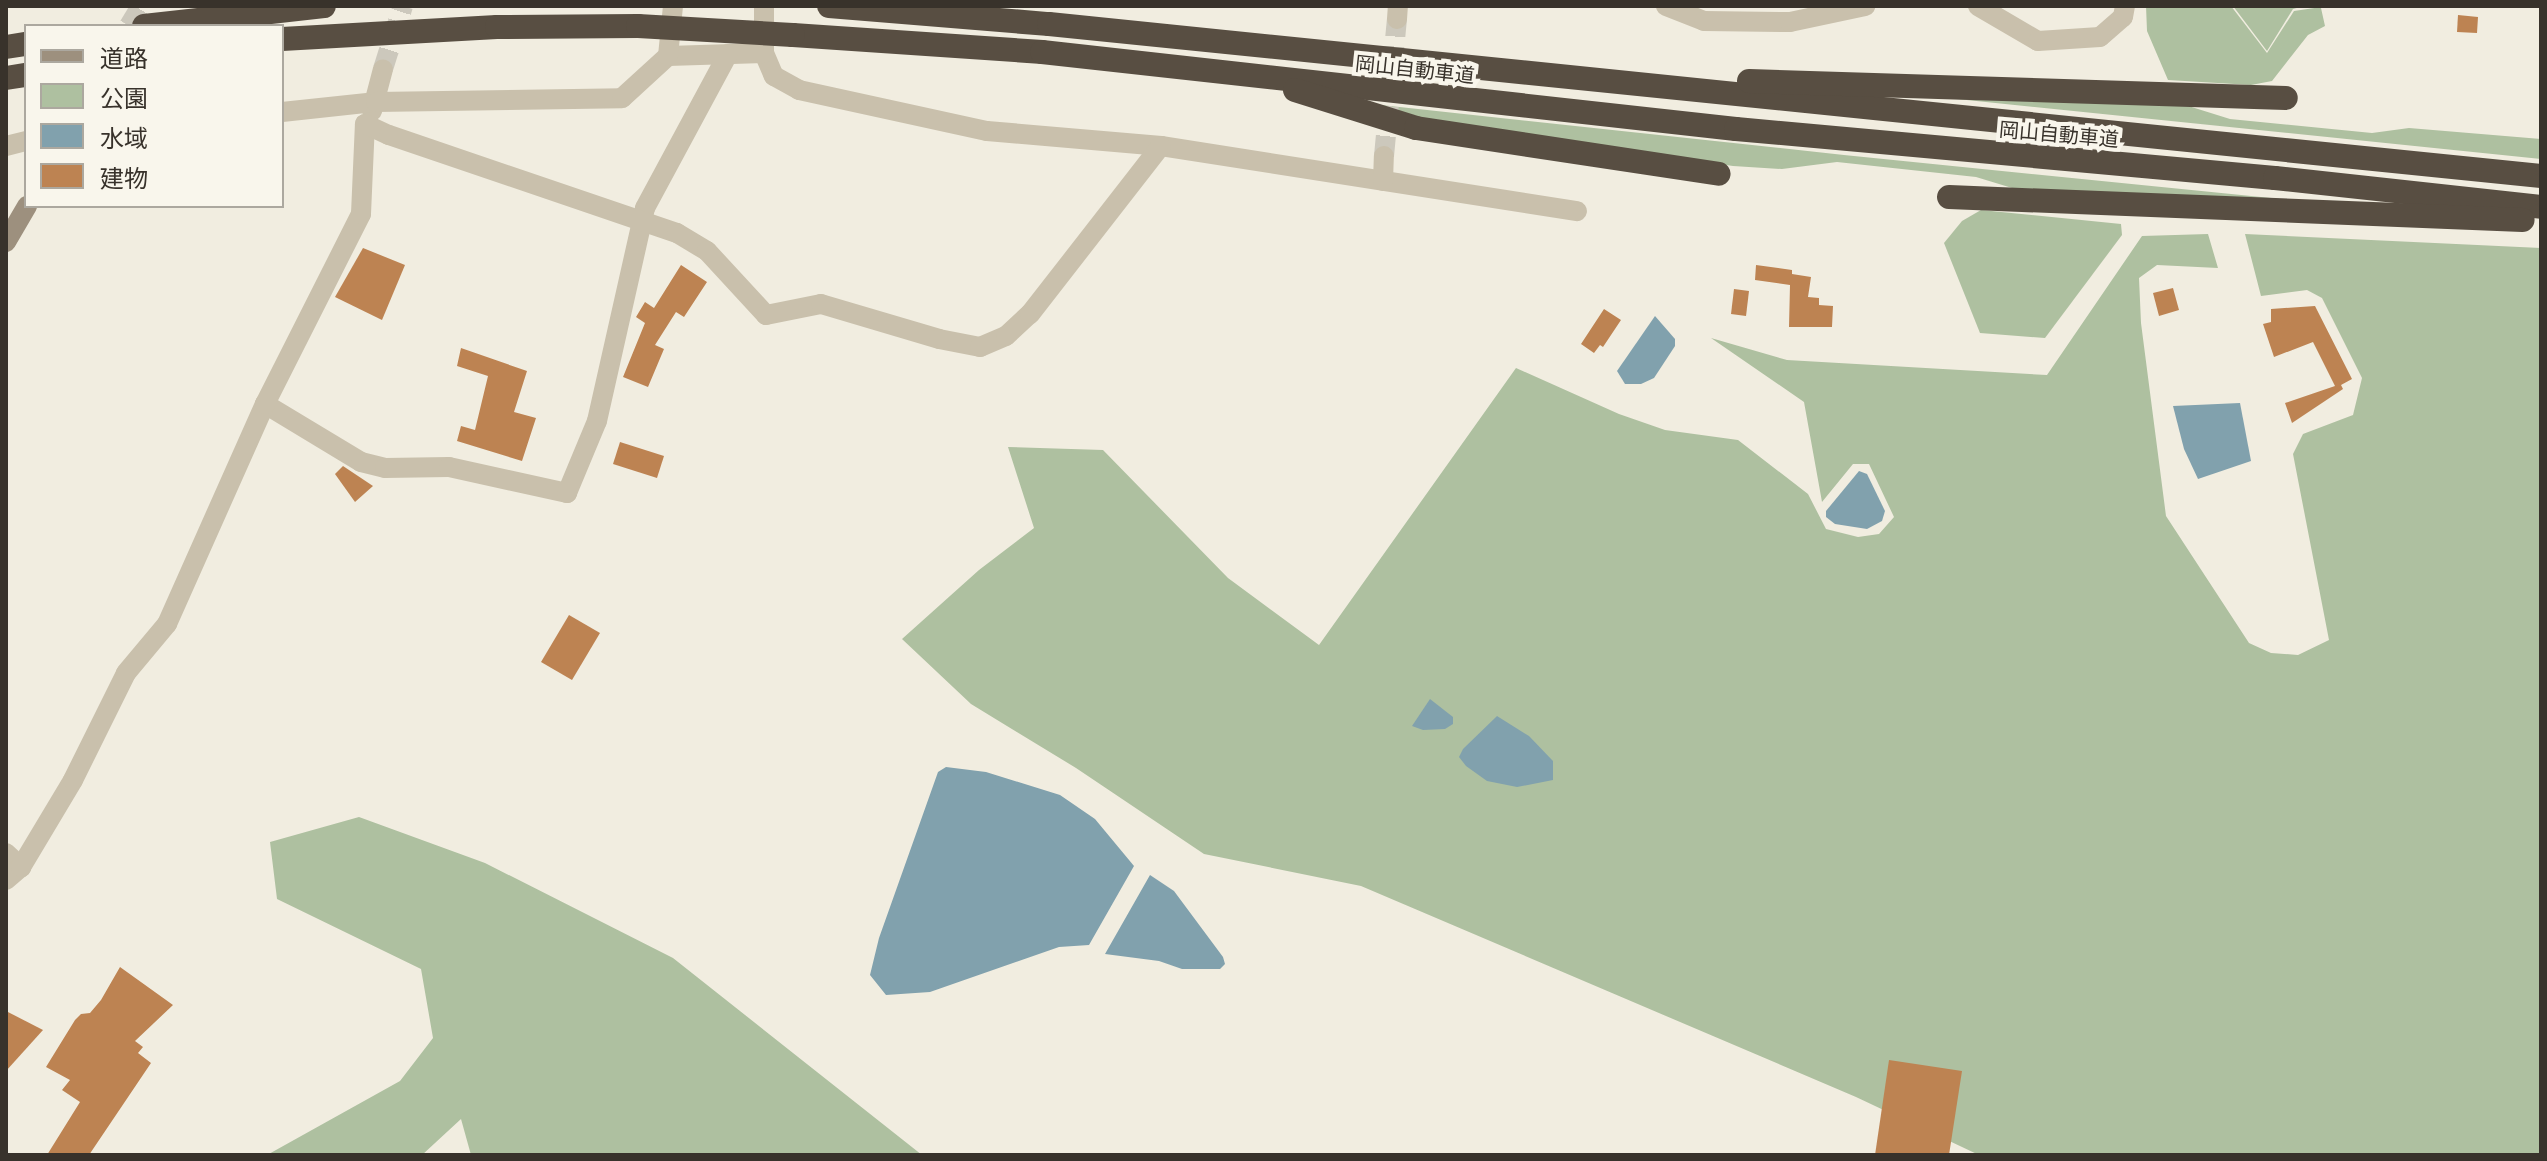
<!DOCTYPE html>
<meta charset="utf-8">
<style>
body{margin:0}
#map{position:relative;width:2547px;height:1161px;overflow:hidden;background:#f1ede0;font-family:"Noto Sans","Noto Sans JP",sans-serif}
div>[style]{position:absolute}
.green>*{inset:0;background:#aec0a0}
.water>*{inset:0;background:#81a1ad}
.building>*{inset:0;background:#bd8352}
.minor-tunnel>*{height:20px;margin-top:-10px;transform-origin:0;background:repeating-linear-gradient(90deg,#ccc8bc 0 20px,transparent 0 30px)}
.secondary-tunnel>*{height:20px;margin-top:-10px;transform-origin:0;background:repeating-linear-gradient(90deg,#ccc8bc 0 20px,transparent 0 30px)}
.minor>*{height:20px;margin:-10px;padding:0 10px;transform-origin:10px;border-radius:10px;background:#c9c0ac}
.secondary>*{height:20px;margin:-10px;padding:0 10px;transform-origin:10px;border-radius:10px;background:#9d907e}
.motorway>*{height:24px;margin:-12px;padding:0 12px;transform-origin:12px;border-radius:12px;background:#584e42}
.motorway-bridge>*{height:24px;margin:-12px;padding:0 12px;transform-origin:12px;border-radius:12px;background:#584e42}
span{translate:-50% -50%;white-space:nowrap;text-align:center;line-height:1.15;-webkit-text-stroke:8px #f9f6ec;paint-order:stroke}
.street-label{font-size:20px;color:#38322b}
.frame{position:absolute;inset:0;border:8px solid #38322b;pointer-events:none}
.legend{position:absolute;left:24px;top:24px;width:260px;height:184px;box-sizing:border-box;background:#f9f6ec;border:2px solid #aca89f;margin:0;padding:10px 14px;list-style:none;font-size:24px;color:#38322b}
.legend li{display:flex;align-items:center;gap:16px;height:40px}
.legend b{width:40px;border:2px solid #aca89f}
</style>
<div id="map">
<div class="green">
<i style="clip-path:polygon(2146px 6px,2231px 6px,2267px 53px,2294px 11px,2328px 6px,2321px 8px,2325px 26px,2308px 35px,2272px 81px,2251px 85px,2168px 80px,2147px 31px)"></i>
<i style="clip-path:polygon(2233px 6px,2304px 6px,2293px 9px,2267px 51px)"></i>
<i style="clip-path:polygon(1957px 99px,2182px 104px,2230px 119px,2372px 133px,2409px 128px,2541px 139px,2541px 159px)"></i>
<i style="clip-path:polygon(1372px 104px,1844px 155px,2281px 199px,2022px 191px,1976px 177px,1837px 162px,1782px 169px,1733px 166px,1454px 126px)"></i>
<i style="clip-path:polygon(1981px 210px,2121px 224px,2122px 235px,2045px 338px,1980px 333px,1944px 243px,1962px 221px)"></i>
<i style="clip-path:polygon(2208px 234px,2218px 268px,2157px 265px,2139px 278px,2141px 323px,2166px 516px,2249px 643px,2271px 653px,2298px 655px,2329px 640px,2293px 454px,2303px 434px,2353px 415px,2362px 378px,2322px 298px,2307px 290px,2261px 296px,2245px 234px,2541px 248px,2541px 1155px,1979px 1155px,1856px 1097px,1361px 886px,1204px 854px,1076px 768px,971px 704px,902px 639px,979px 570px,1034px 528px,1008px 447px,1103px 450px,1228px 578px,1319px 645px,1516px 368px,1619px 414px,1665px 430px,1738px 440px,1808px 494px,1826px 529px,1858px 537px,1879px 534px,1894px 517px,1869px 464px,1853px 464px,1822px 502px,1804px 402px,1711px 338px,1787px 360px,2047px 375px,2142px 236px)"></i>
<i style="clip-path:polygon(359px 817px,485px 863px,673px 958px,922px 1155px,471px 1155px,461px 1119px,422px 1155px,267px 1155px,400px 1081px,433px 1038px,421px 969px,277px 899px,270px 842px)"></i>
</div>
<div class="water">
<i style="clip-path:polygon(1655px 316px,1675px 339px,1675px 346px,1654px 378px,1641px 384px,1625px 384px,1617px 371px)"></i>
<i style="clip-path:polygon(2240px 403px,2251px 461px,2198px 479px,2184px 449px,2173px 406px)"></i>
<i style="clip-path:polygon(1859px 471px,1867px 474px,1885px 511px,1882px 521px,1867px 529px,1835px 524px,1826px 517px,1826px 511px)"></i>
<i style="clip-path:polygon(1430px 699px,1453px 717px,1453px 724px,1445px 729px,1423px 730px,1412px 726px)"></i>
<i style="clip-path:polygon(1497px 716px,1529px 736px,1553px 761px,1553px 780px,1517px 787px,1487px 781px,1466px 766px,1459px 757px,1463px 749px)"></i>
<i style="clip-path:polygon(946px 767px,986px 772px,1060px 795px,1095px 819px,1134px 866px,1089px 945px,1059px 947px,930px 992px,886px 995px,870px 975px,879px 938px,938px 772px)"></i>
<i style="clip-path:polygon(1150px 875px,1174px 891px,1223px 957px,1225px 964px,1220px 969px,1182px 969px,1159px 961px,1105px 954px)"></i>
</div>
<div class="building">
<i style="clip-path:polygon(2458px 15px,2478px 17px,2477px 33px,2457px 32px)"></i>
<i style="clip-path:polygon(363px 248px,405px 265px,382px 320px,335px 297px)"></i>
<i style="clip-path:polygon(681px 265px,707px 282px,684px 317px,676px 312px,655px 345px,664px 349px,648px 387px,623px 377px,645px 323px,636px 317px,645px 302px,654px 308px)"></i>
<i style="clip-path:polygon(1756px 265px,1792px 270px,1792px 274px,1811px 277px,1808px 297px,1819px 298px,1819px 305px,1833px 306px,1832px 327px,1789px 327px,1790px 285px,1755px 280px)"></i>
<i style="clip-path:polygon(2173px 288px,2179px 310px,2159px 316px,2153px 293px)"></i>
<i style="clip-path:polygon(1734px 289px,1749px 291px,1746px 316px,1731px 314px)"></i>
<i style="clip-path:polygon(2315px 306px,2352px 379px,2341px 385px,2343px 389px,2292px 423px,2285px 403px,2335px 386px,2313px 342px,2274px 357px,2263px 324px,2271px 322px,2271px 309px)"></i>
<i style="clip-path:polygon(1604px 309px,1621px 320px,1603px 347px,1600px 345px,1594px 353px,1581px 344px)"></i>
<i style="clip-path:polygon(461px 348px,527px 371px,514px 412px,536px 418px,522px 461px,457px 441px,461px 426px,475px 430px,488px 376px,457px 366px)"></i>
<i style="clip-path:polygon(620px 442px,664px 456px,657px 478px,613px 464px)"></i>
<i style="clip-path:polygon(343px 466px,373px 486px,355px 502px,335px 474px)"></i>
<i style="clip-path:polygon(569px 615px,600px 633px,572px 680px,541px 662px)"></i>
<i style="clip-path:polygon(120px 967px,173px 1005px,135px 1041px,143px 1047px,138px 1053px,151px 1063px,89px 1155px,47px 1155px,80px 1102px,62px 1090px,70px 1080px,46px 1067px,75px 1020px,81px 1014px,90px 1013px,101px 1000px)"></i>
<i style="clip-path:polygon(6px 1011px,43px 1030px,6px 1071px)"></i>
<i style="clip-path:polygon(1889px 1060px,1962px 1071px,1949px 1155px,1875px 1155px)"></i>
</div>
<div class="minor-tunnel">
<i style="left:383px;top:69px;width:66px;rotate:-72.4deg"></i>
<i style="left:1384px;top:156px;width:138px;rotate:-84.6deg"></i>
</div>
<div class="secondary-tunnel">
<i style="left:129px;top:26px;width:23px;rotate:-59deg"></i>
</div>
<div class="minor">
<i style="left:764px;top:6px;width:47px;rotate:90deg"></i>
<i style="left:764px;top:53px;width:25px;rotate:67deg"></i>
<i style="left:774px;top:76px;width:29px;rotate:29deg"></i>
<i style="left:799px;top:90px;width:192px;rotate:12.3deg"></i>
<i style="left:987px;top:131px;width:175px;rotate:4.9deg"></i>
<i style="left:1161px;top:146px;width:421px;rotate:8.9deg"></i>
<i style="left:1666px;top:6px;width:41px;rotate:21.5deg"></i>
<i style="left:1704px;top:21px;width:86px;rotate:0.7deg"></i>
<i style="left:1790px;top:22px;width:77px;rotate:-12deg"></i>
<i style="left:1978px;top:6px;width:69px;rotate:30.3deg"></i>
<i style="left:2038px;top:41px;width:62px;rotate:-3.7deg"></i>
<i style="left:2100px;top:37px;width:30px;rotate:-41deg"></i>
<i style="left:2123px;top:17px;width:11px;rotate:-80deg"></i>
<i style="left:1397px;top:19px;width:13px;rotate:-86deg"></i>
<i style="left:668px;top:56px;width:96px;rotate:-1.8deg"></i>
<i style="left:372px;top:111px;width:43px;rotate:-75.3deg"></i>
<i style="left:282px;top:112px;width:95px;rotate:-6.1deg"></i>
<i style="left:376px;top:102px;width:246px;rotate:-0.9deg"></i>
<i style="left:622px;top:98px;width:62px;rotate:-42.4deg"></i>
<i style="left:668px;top:56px;width:50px;rotate:-84.3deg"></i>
<i style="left:6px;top:146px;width:21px;rotate:-14deg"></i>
<i style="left:1383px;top:181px;width:25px;rotate:-88deg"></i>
<i style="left:265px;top:404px;width:112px;rotate:31.1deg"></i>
<i style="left:361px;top:462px;width:25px;rotate:14deg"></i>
<i style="left:385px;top:468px;width:64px;rotate:-0.9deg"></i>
<i style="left:449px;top:467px;width:121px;rotate:12.4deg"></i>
<i style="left:567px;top:493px;width:78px;rotate:-67.4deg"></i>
<i style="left:597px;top:421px;width:218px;rotate:-77.3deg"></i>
<i style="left:645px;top:208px;width:175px;rotate:-61.7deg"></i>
<i style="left:6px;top:853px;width:21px;rotate:43deg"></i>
<i style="left:6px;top:880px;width:20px;rotate:-41deg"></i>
<i style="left:21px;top:867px;width:101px;rotate:-59.1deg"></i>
<i style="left:73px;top:780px;width:119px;rotate:-63.6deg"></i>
<i style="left:126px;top:673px;width:64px;rotate:-50.1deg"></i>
<i style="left:167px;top:624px;width:241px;rotate:-66deg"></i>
<i style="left:265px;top:404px;width:213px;rotate:-63.2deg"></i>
<i style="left:361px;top:214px;width:90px;rotate:-87.5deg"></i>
<i style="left:365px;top:124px;width:26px;rotate:25deg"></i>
<i style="left:389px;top:135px;width:304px;rotate:18.8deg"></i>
<i style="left:677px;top:233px;width:35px;rotate:31deg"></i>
<i style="left:707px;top:251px;width:87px;rotate:47.3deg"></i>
<i style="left:766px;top:315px;width:56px;rotate:-11.3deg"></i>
<i style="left:821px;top:304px;width:123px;rotate:16.5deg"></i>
<i style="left:939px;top:339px;width:42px;rotate:11deg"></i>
<i style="left:980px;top:347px;width:28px;rotate:-23deg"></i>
<i style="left:1006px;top:336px;width:33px;rotate:-43deg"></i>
<i style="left:1030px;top:314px;width:213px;rotate:-52.1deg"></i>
</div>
<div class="secondary">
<i style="left:6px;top:242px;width:42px;rotate:-59.7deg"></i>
</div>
<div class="motorway">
<i style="left:829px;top:6px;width:221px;rotate:4.7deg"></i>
<i style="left:1049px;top:24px;width:1500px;rotate:5.82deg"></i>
<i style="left:144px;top:26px;width:181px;rotate:-6.3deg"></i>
<i style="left:793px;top:35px;width:250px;rotate:3.9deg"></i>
<i style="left:1042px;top:52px;width:698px;rotate:6.33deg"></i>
<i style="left:1736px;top:129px;width:541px;rotate:5.19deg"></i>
<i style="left:2275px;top:178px;width:268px;rotate:6.2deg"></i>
<i style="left:282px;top:39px;width:215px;rotate:-3.2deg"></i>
<i style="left:497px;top:27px;width:141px;rotate:-0.4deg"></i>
<i style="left:6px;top:47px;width:20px;rotate:-9deg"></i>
<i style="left:6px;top:78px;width:20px;rotate:-9deg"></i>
<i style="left:1749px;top:81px;width:537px;rotate:1.81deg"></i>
<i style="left:1295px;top:90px;width:127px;rotate:17.4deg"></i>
<i style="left:1416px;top:128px;width:306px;rotate:8.6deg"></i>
<i style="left:1949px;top:197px;width:574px;rotate:2.29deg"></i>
</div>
<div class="motorway-bridge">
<i style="left:638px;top:26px;width:155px;rotate:3.3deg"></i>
</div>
<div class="street-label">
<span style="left:1415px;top:69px;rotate:6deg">岡山自動車道</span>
<span style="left:2059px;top:134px;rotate:5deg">岡山自動車道</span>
</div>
<div class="frame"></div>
<ul class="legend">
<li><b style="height:10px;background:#9d907e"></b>道路</li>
<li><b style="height:22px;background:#aec0a0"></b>公園</li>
<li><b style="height:22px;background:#81a1ad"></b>水域</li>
<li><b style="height:22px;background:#bd8352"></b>建物</li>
</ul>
</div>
